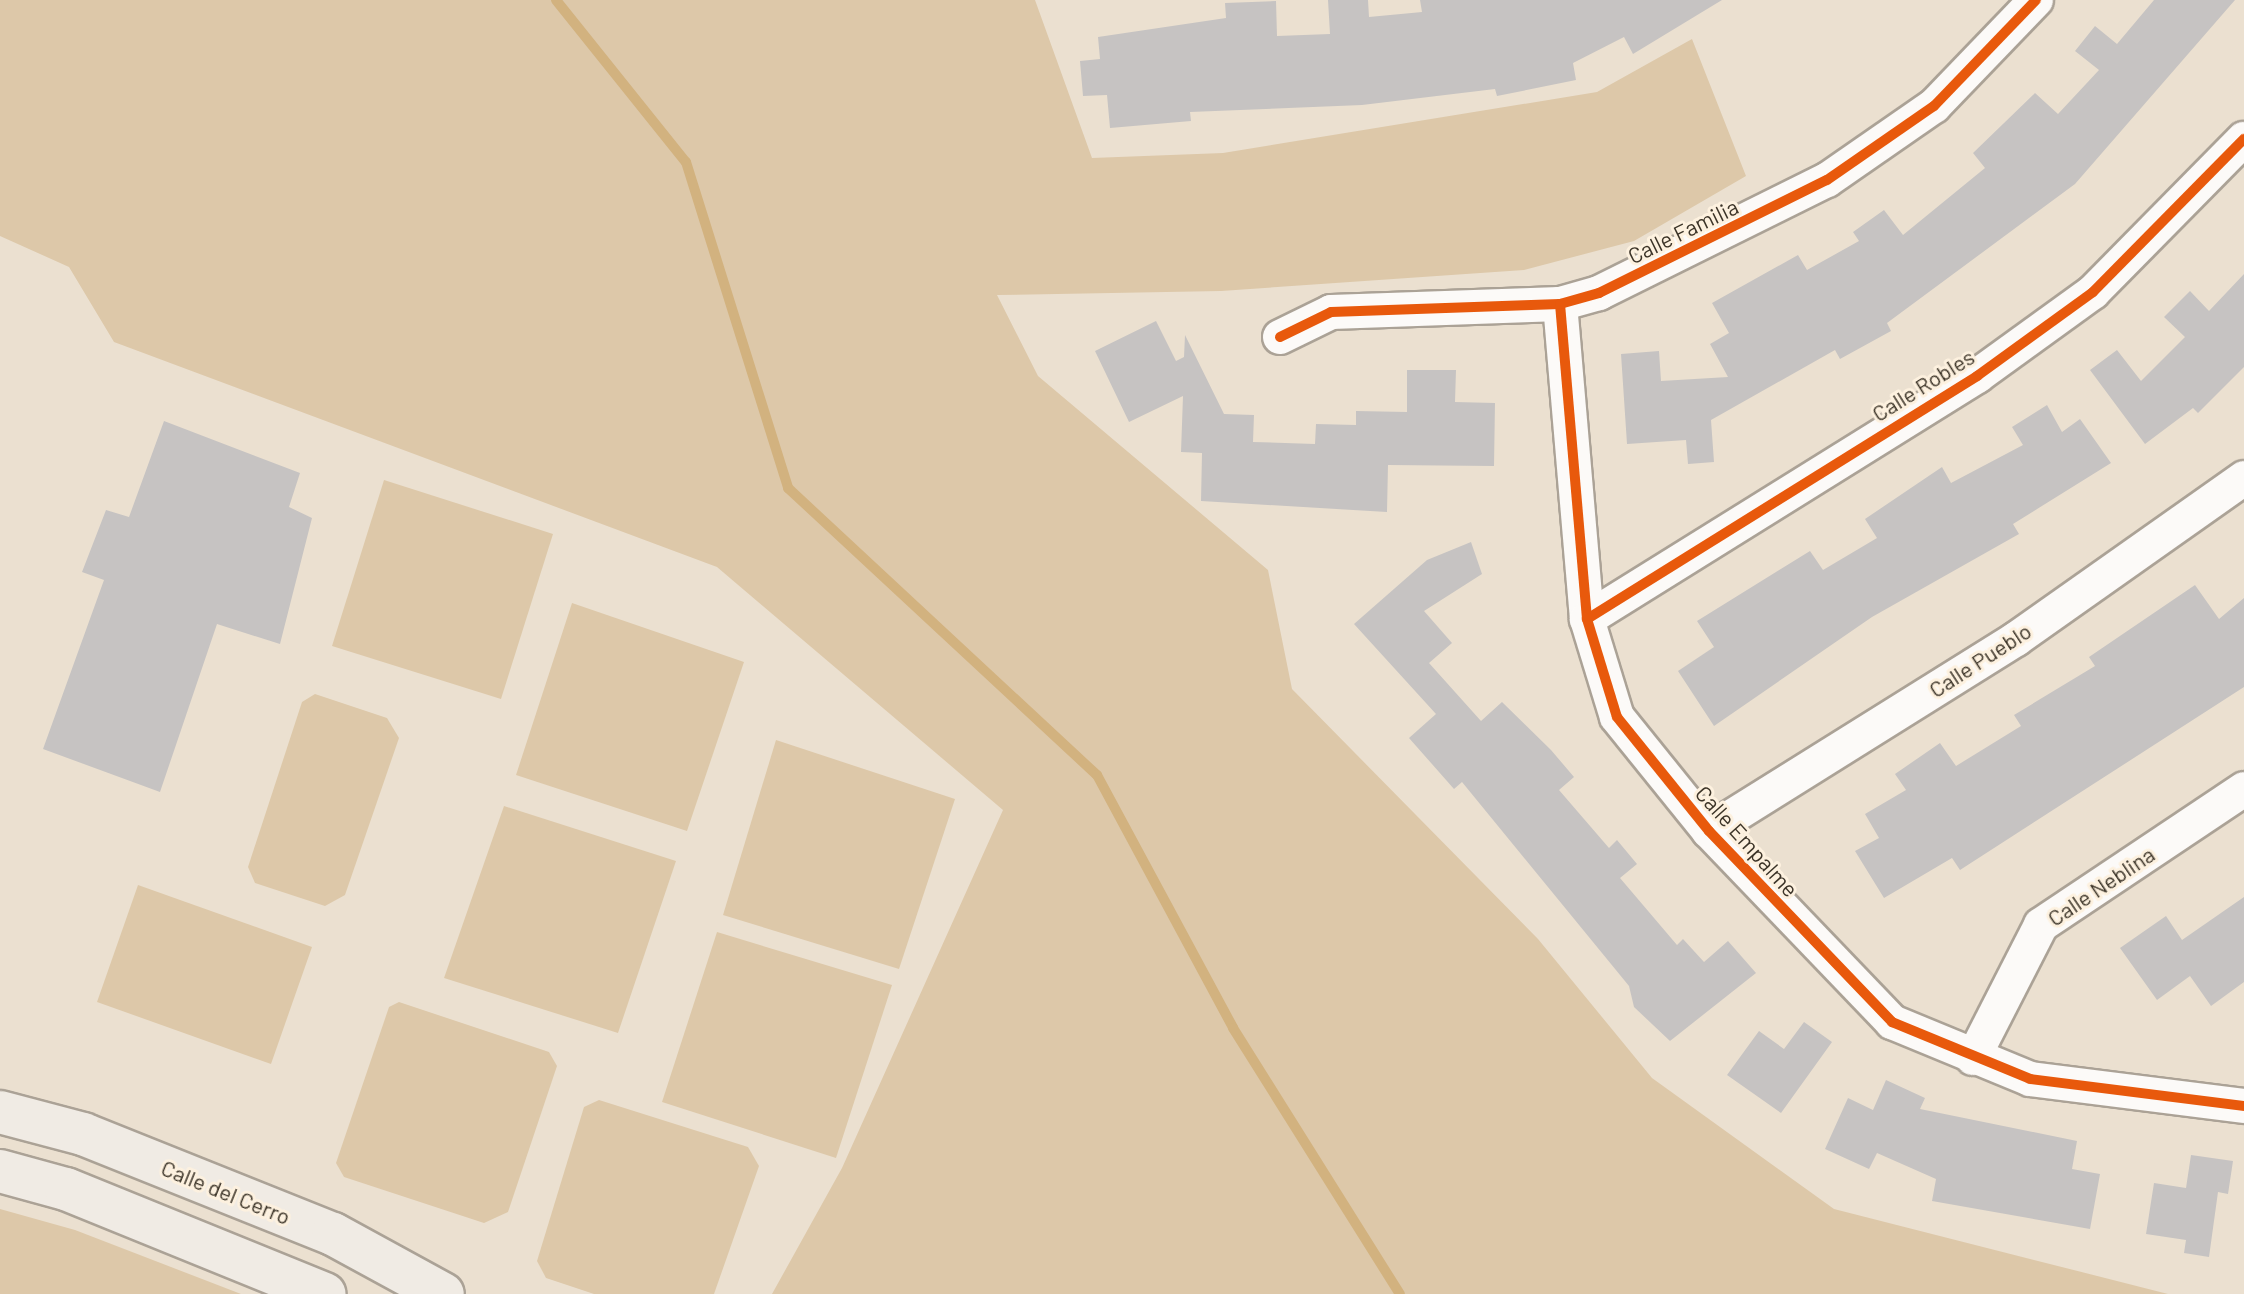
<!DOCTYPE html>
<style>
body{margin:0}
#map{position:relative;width:2244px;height:1294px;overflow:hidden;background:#ebe0d0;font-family:Barlow,sans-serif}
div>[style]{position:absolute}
.green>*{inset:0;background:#ddc8a9}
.stream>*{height:10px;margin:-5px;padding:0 5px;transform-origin:5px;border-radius:5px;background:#d2b27f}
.building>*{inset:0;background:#c6c3c2}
.roads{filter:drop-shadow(2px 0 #aba296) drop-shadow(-2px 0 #aba296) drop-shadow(0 2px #aba296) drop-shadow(0 -2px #aba296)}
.minor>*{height:34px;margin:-17px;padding:0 17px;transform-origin:17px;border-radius:17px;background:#fcfaf8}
.major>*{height:42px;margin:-21px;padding:0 21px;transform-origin:21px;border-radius:21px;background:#f0ebe4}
.cycleway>*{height:10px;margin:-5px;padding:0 5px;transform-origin:5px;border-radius:5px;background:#e8590c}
span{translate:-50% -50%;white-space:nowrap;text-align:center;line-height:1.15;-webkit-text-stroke:6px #fdf1df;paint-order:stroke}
.street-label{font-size:22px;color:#3c3428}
</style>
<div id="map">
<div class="green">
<i style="clip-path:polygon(0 0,1035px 0,1092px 158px,1223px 153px,1597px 92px,1692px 39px,1746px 176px,1634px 241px,1524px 270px,1221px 291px,997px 295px,1038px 376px,1268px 570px,1292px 689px,1538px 939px,1652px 1078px,1834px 1209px,2168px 1294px,772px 1294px,842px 1168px,1003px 810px,717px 567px,114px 342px,69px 267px,0 236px)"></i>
<i style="clip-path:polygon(384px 480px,553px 534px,501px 699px,332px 646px)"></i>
<i style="clip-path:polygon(572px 603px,744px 662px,687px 831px,516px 775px)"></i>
<i style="clip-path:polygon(315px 694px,387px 718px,399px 738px,345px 895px,325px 906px,255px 883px,248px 867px,302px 702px)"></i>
<i style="clip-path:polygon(776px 740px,955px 799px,899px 969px,723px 915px)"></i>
<i style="clip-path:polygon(504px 806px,676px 861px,618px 1033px,444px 978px)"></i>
<i style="clip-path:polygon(138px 885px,312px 947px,271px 1064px,97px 1002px)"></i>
<i style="clip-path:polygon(717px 932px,892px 985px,836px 1158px,662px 1102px)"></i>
<i style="clip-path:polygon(399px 1002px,549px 1052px,557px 1066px,508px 1212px,484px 1223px,344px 1177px,336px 1163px,389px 1007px)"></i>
<i style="clip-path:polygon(599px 1100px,748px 1147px,759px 1166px,714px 1294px,594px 1294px,546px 1278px,537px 1261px,584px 1107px)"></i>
<i style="clip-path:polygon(0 1209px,75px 1230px,241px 1294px,0 1294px)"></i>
</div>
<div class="stream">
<i style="left:556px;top:0;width:208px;rotate:51.3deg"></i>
<i style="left:686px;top:162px;width:342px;rotate:72.6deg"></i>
<i style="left:788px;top:488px;width:422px;rotate:42.9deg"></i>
<i style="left:1097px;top:775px;width:287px;rotate:61.7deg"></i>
<i style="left:1233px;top:1028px;width:314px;rotate:57.9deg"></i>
</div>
<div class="building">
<i style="clip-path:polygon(1328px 0,1368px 0,1369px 17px,1422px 12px,1420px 0,1722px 0,1633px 54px,1624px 37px,1573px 63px,1576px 80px,1497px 96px,1495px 89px,1362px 105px,1190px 112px,1191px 121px,1110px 128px,1107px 95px,1083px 96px,1080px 61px,1100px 59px,1098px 37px,1226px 18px,1225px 3px,1276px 1px,1277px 36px,1330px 34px)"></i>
<i style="clip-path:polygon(2154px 0,2235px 0,2075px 184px,1887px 323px,1891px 331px,1840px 359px,1835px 350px,1711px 420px,1714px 462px,1688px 464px,1686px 440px,1627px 444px,1621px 354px,1659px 351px,1661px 381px,1728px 377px,1710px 344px,1729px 333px,1712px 303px,1798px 255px,1807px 270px,1859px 241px,1853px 232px,1884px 210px,1903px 235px,1985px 168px,1973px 153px,2035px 93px,2058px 114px,2099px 70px,2075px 51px,2095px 26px,2117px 44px)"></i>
<i style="clip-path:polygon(2244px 274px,2244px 367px,2198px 413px,2193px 408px,2145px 444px,2090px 370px,2117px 350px,2141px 381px,2185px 337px,2164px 317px,2190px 291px,2209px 311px)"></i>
<i style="clip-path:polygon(1156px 321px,1176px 361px,1184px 357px,1185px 335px,1224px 414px,1254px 415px,1253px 442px,1315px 444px,1316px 424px,1356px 425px,1356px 411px,1407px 412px,1407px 370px,1456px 370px,1455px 402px,1495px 403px,1494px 466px,1388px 465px,1387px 512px,1201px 501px,1202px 453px,1181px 452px,1183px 396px,1129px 422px,1095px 351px)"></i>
<i style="clip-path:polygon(2047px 405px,2062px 432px,2080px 419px,2111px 463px,2013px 524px,2019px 534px,1872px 617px,1714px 726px,1678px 671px,1714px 647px,1697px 621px,1810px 551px,1823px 570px,1877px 538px,1865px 519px,1942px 467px,1951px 483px,2023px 445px,2012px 427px)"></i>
<i style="clip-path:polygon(164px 421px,300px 473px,289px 507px,312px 518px,280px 644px,217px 624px,160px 792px,43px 749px,104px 580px,82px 572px,106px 510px,129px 517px)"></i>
<i style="clip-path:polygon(1471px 542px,1482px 574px,1424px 611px,1452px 643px,1429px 663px,1481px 721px,1502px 702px,1551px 750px,1574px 777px,1559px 790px,1609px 848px,1617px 840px,1637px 864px,1620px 878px,1677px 945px,1683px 939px,1704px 962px,1728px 941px,1756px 973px,1670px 1041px,1634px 1007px,1629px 986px,1462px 782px,1454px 789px,1409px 738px,1436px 714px,1354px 624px,1427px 560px)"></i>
<i style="clip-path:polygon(2195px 585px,2219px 619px,2244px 598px,2244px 687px,1960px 870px,1952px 858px,1884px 898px,1855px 851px,1879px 838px,1865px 814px,1906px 790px,1895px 774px,1940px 743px,1956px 766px,2021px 726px,2014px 715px,2095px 666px,2089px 657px)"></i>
<i style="clip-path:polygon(2244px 897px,2244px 982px,2211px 1006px,2190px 976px,2157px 1000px,2120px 948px,2166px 916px,2182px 940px)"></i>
<i style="clip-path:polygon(1804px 1022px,1832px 1042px,1781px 1113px,1727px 1075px,1759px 1031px,1784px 1049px)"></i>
<i style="clip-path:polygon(1886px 1080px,1925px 1098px,1920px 1109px,2077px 1141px,2072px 1169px,2100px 1174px,2090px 1229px,1932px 1201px,1936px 1179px,1877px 1153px,1869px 1169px,1825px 1149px,1848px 1098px,1873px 1110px)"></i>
<i style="clip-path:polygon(2191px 1155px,2233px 1161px,2228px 1194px,2218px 1192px,2209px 1257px,2184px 1253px,2186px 1240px,2146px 1234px,2154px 1183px,2186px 1188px)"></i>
</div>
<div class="roads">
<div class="minor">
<i style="left:1560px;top:304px;width:316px;rotate:85.1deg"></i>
<i style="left:1587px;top:619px;width:102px;rotate:73deg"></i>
<i style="left:1617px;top:717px;width:146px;rotate:51.1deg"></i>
<i style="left:1709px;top:831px;width:265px;rotate:46.2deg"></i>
<i style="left:1892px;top:1022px;width:149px;rotate:22.4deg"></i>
<i style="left:2030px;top:1079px;width:216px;rotate:7.2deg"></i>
<i style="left:1280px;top:337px;width:57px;rotate:-26.1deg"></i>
<i style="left:1331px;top:312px;width:229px;rotate:-2deg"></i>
<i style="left:1560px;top:304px;width:41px;rotate:-15.8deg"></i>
<i style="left:1599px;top:293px;width:254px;rotate:-26.4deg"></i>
<i style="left:1827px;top:180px;width:130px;rotate:-34.7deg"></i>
<i style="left:1934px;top:106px;width:147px;rotate:-46.1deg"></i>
<i style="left:1587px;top:619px;width:460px;rotate:-31.9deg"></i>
<i style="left:1977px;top:376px;width:143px;rotate:-35.9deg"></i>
<i style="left:2093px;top:292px;width:215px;rotate:-45.4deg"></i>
<i style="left:1709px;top:831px;width:362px;rotate:-32deg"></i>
<i style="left:2016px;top:639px;width:279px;rotate:-35.2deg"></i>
<i style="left:1973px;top:1058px;width:149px;rotate:-62.9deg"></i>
<i style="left:2041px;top:925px;width:244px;rotate:-33.8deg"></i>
</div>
<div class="major">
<i style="left:0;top:1112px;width:86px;rotate:14.8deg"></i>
<i style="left:83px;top:1134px;width:269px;rotate:21.8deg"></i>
<i style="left:333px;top:1234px;width:125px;rotate:28.6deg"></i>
<i style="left:0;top:1171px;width:68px;rotate:15.3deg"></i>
<i style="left:66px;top:1189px;width:279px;rotate:22.1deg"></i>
</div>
</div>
<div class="cycleway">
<i style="left:1560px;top:304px;width:316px;rotate:85.1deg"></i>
<i style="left:1587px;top:619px;width:102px;rotate:73deg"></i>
<i style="left:1617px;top:717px;width:146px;rotate:51.1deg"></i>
<i style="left:1709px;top:831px;width:265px;rotate:46.2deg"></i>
<i style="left:1892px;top:1022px;width:149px;rotate:22.4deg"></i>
<i style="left:2030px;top:1079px;width:216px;rotate:7.2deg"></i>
<i style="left:1280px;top:337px;width:57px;rotate:-26.1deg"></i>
<i style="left:1331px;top:312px;width:229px;rotate:-2deg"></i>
<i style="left:1560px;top:304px;width:41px;rotate:-15.8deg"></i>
<i style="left:1599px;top:293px;width:254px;rotate:-26.4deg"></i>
<i style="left:1827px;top:180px;width:130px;rotate:-34.7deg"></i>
<i style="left:1934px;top:106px;width:147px;rotate:-46.1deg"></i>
<i style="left:1587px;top:619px;width:460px;rotate:-31.9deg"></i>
<i style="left:1977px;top:376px;width:143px;rotate:-35.9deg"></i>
<i style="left:2093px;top:292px;width:215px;rotate:-45.4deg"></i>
</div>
<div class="street-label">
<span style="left:1683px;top:231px;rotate:-26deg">Calle Familia</span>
<span style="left:1923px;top:385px;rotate:-32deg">Calle Robles</span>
<span style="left:1980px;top:660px;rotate:-33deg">Calle Pueblo</span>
<span style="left:1747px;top:841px;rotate:48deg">Calle Empalme</span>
<span style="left:2101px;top:886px;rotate:-34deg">Calle Neblina</span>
<span style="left:226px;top:1192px;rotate:22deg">Calle del Cerro</span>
</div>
</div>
